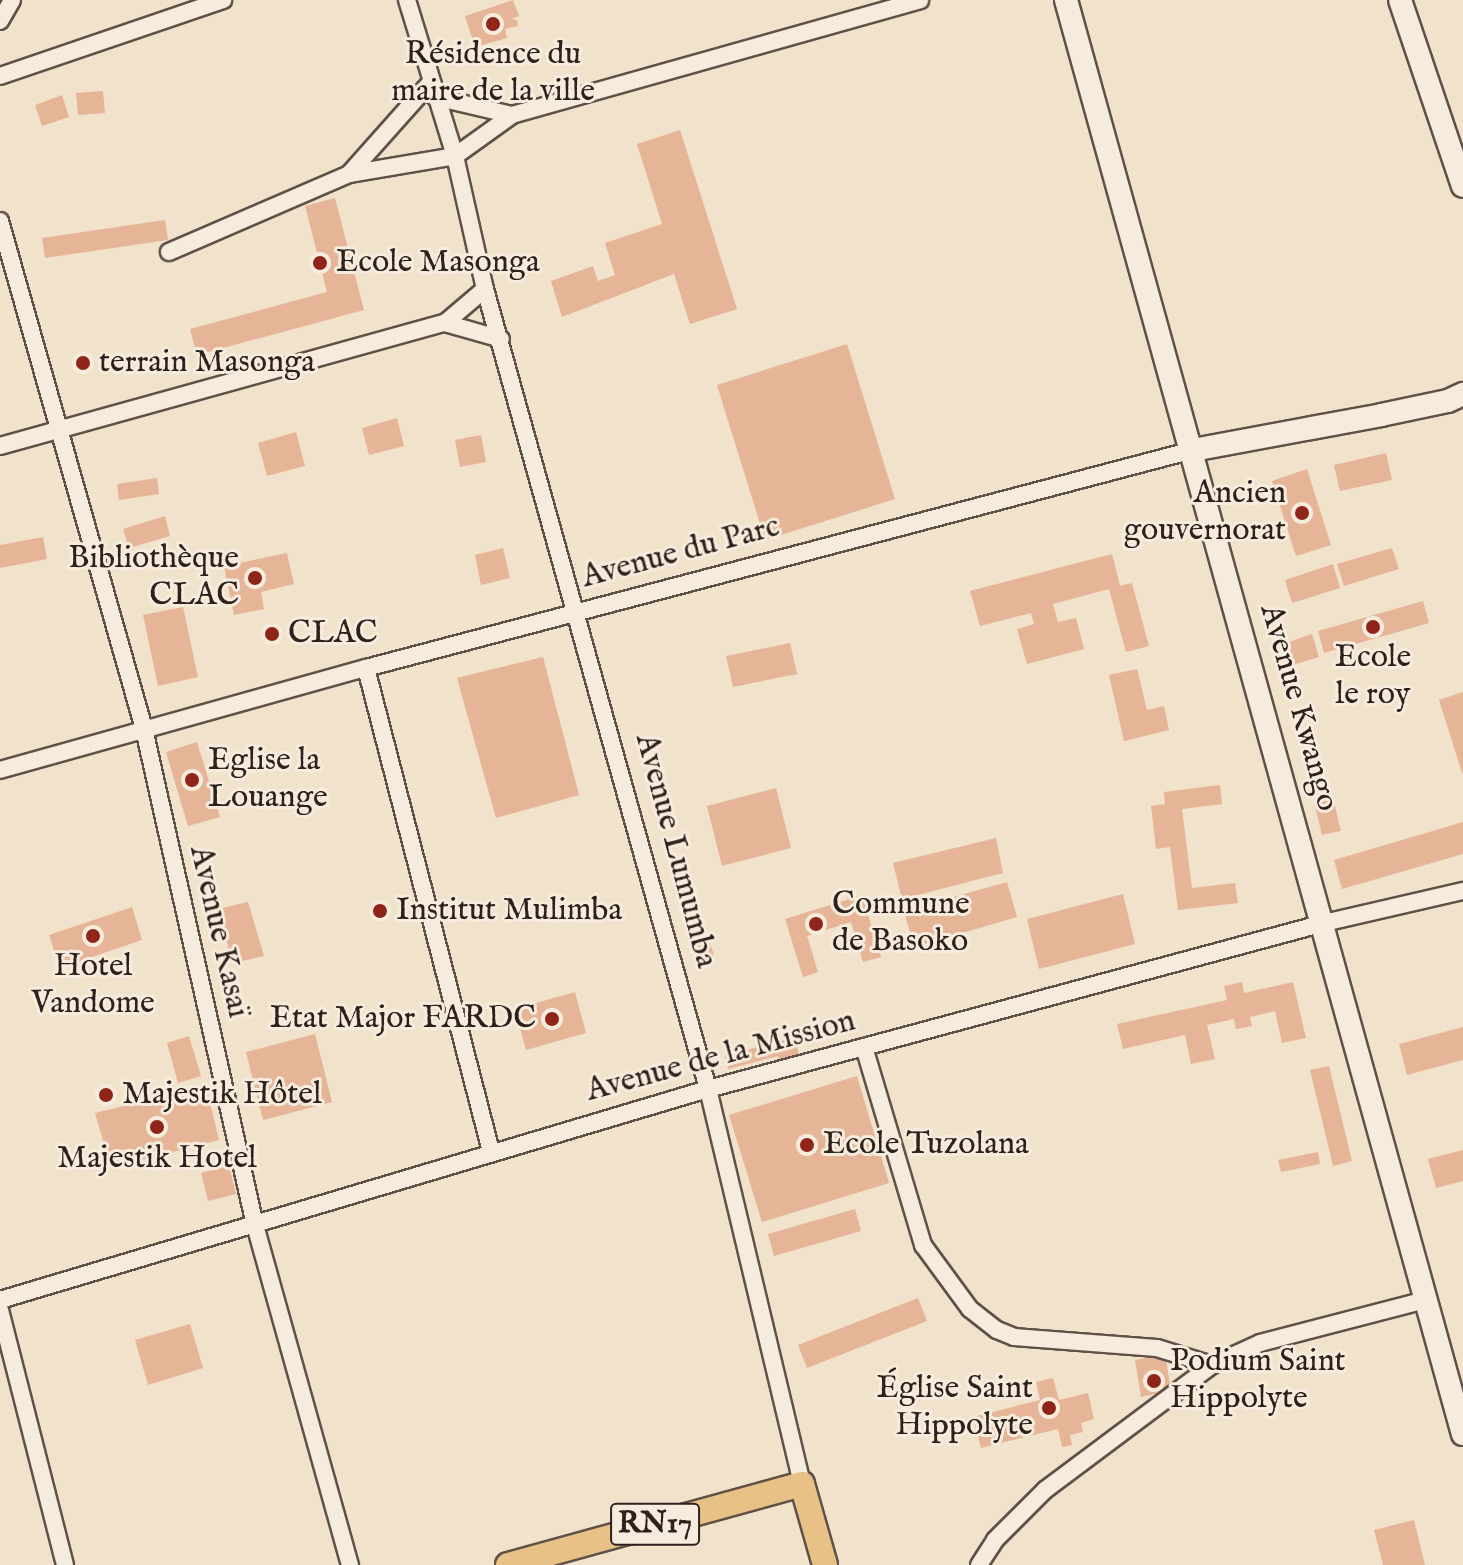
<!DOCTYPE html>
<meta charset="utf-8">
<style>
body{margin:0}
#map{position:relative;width:1463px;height:1565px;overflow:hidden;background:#f1e2cb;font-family:"IM FELL English",serif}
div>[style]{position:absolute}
.building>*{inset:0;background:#e6b496}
.roads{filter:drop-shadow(2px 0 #5f5148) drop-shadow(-2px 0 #5f5148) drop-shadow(0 2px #5f5148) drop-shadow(0 -2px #5f5148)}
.street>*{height:16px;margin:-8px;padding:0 8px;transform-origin:8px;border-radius:8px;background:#f6ecdd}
.secondary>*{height:22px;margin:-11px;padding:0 11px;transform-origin:11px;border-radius:11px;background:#f6ecdd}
.primary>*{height:24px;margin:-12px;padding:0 12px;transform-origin:12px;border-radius:12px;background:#e8c186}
.dots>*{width:22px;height:22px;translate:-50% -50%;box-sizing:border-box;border:4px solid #f6ecdd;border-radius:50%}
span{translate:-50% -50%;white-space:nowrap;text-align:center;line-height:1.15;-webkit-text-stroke:6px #f6ecdd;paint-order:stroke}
.shield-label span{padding:2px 6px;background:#f6ecdd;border:2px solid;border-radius:6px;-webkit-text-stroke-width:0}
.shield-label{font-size:30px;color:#2e211c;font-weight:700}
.poi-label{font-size:32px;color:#2e211c}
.left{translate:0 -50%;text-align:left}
.right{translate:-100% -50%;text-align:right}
.street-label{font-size:32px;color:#2e211c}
</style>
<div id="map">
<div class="building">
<i style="clip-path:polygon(513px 0,519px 16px,511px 19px,517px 20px,518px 26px,505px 29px,507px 38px,475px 47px,465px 16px)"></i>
<i style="clip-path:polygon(103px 91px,105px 113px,78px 115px,76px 93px)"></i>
<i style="clip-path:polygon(62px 95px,69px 117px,42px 126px,35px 105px)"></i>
<i style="clip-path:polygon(680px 130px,737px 309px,690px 324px,674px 274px,562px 317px,551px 281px,593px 266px,598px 281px,615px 275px,605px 243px,662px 224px,637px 144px)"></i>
<i style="clip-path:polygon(335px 198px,364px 310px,197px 355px,190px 329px,327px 292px,305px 206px)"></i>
<i style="clip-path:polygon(165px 220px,168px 240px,45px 258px,42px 238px)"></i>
<i style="clip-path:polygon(847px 344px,895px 499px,765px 540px,717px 385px)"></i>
<i style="clip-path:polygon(397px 418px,404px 446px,369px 455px,362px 428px)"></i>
<i style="clip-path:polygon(296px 432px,305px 466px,267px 476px,258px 443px)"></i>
<i style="clip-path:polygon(481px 435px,486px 462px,460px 467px,455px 440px)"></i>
<i style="clip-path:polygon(1386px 453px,1392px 480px,1340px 491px,1334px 465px)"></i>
<i style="clip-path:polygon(1307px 469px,1331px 545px,1296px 556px,1272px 481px)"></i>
<i style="clip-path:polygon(157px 478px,159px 494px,119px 500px,117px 484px)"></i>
<i style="clip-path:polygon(165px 516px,170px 536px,129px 548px,123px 529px)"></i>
<i style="clip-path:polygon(43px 537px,47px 559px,0 568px,0 545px)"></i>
<i style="clip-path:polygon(503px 548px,510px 578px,481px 585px,475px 555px)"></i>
<i style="clip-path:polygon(1392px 548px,1399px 569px,1344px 586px,1337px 564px)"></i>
<i style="clip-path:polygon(287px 553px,294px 584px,261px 592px,264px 609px,234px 615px,224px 566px)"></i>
<i style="clip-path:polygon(1112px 554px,1120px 586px,1132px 583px,1149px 646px,1126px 652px,1109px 589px,1053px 604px,1058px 622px,1076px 618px,1084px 649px,1027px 664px,1017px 629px,1034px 624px,1031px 613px,980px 626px,970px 591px)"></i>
<i style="clip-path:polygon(1333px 564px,1340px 588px,1292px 603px,1285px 580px)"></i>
<i style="clip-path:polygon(1423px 601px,1429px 623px,1324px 653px,1318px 631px)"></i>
<i style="clip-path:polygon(183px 607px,198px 677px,158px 686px,143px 615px)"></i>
<i style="clip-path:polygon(1312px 634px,1319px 657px,1290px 666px,1283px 644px)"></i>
<i style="clip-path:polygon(790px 643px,797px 674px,733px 687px,726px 656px)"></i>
<i style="clip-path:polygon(543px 657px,579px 795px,496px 818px,457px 678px)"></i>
<i style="clip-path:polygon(1137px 669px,1147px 710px,1164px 706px,1169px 730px,1124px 741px,1109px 675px)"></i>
<i style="clip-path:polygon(1463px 692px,1463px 773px,1462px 773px,1439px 700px)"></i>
<i style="clip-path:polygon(197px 742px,220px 817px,188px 826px,166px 752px)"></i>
<i style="clip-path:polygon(1220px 785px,1222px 804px,1182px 809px,1192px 888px,1235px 883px,1238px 903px,1178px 910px,1170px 847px,1156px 849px,1151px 806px,1165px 804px,1164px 792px)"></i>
<i style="clip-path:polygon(776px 788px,791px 848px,722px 866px,707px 806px)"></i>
<i style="clip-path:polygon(1333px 798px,1341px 831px,1322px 835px,1314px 802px)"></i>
<i style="clip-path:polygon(1463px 822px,1463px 854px,1342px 889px,1334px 860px)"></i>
<i style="clip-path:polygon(996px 838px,1003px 873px,902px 899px,893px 863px)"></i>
<i style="clip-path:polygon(1007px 882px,1017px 917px,914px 947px,904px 911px)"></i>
<i style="clip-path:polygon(1123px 894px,1135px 944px,1039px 969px,1027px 919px)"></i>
<i style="clip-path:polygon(862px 895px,881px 957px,863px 962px,851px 922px,807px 936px,818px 972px,803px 977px,785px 919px)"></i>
<i style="clip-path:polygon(248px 902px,264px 956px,233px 963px,217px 909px)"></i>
<i style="clip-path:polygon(132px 907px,142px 940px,60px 968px,49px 935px)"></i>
<i style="clip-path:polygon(706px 933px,714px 955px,698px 960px,691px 938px)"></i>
<i style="clip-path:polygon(1242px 982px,1244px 993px,1293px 982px,1306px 1038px,1282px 1043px,1275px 1011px,1250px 1017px,1252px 1026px,1236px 1029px,1234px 1019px,1207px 1025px,1215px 1059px,1191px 1064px,1185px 1035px,1123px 1049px,1117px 1024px,1227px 1000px,1224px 986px)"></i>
<i style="clip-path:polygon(575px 992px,586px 1033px,526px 1050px,515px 1009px)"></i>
<i style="clip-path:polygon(1463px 1027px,1463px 1060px,1407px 1075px,1399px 1044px)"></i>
<i style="clip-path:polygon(315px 1034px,332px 1102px,263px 1120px,246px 1052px)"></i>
<i style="clip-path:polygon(189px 1036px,201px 1076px,178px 1083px,167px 1043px)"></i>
<i style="clip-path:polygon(794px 1037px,800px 1058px,781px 1064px,778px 1056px,728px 1069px,725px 1056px)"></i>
<i style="clip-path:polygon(1329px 1066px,1352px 1161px,1333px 1166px,1310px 1070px)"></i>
<i style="clip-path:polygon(857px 1076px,889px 1183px,762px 1222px,729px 1115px)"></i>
<i style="clip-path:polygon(206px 1086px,219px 1140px,111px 1168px,95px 1113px)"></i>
<i style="clip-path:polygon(1463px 1150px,1463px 1181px,1436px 1188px,1428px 1159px)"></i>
<i style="clip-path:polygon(1318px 1152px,1320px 1164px,1281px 1172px,1278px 1160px)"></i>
<i style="clip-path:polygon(229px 1166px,236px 1194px,208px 1201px,201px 1173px)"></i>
<i style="clip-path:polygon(855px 1209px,861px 1231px,774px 1256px,768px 1234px)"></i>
<i style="clip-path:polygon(918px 1298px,927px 1321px,807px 1368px,798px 1345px)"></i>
<i style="clip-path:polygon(190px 1324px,203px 1368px,148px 1385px,135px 1340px)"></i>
<i style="clip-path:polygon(1165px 1354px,1171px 1391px,1141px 1397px,1135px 1360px)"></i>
<i style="clip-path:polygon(1053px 1378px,1059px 1400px,1088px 1393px,1094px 1419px,1081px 1423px,1083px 1432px,1070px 1435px,1072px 1445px,1062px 1447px,1058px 1429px,981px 1448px,973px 1417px,1040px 1400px,1036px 1382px)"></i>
<i style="clip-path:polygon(1414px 1520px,1425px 1565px,1383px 1565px,1374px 1530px)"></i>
</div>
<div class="roads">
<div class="street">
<i style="left:407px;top:0;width:163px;rotate:72.9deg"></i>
<i style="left:455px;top:156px;width:136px;rotate:77.3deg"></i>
<i style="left:485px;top:289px;width:830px;rotate:74.42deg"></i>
<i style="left:708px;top:1089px;width:406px;rotate:76.6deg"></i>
<i style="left:0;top:21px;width:24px;rotate:-60deg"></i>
<i style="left:0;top:76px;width:236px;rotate:-18.8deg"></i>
<i style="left:435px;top:97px;width:79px;rotate:13.2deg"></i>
<i style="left:349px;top:174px;width:123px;rotate:-48.3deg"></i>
<i style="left:0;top:221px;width:528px;rotate:74.17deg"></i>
<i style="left:144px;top:729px;width:508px;rotate:77.39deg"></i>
<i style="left:255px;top:1225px;width:353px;rotate:74.4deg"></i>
<i style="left:169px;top:252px;width:196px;rotate:-23.4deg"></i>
<i style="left:349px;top:174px;width:108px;rotate:-9.6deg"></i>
<i style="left:455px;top:156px;width:70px;rotate:-35.7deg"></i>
<i style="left:512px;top:115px;width:424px;rotate:-15.7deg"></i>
<i style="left:445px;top:323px;width:58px;rotate:15.9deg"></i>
<i style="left:0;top:446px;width:462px;rotate:-15.5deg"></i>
<i style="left:445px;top:323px;width:52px;rotate:-40.4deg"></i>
<i style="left:366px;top:668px;width:499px;rotate:75.5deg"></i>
<i style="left:0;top:770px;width:380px;rotate:-15.6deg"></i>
<i style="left:366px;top:668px;width:855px;rotate:-14.77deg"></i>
<i style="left:864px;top:1047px;width:207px;rotate:73.4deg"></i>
<i style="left:923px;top:1245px;width:79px;rotate:53.7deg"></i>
<i style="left:970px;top:1309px;width:34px;rotate:38deg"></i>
<i style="left:997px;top:1330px;width:18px;rotate:22deg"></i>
<i style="left:1014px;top:1337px;width:143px;rotate:4.4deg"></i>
<i style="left:1157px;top:1348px;width:58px;rotate:17.2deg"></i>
<i style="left:0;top:1300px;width:739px;rotate:-16.6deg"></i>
<i style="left:708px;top:1089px;width:638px;rotate:-15.08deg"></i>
<i style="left:1324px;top:923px;width:143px;rotate:-13deg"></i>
<i style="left:0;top:1310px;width:263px;rotate:75.7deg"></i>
<i style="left:979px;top:1565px;width:30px;rotate:-57deg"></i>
<i style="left:995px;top:1540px;width:71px;rotate:-45deg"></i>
<i style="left:1045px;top:1490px;width:209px;rotate:-36.8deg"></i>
<i style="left:1212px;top:1365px;width:53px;rotate:-24.6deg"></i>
<i style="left:1260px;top:1343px;width:171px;rotate:-14.6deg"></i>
</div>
<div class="secondary">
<i style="left:1066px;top:0;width:1488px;rotate:74.53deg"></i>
<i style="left:1400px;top:0;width:196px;rotate:71.3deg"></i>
<i style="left:1193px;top:450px;width:191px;rotate:-10.5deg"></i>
<i style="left:1381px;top:415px;width:68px;rotate:-11.8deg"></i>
<i style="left:1448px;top:401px;width:17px;rotate:-25deg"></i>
</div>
<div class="primary">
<i style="left:508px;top:1565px;width:305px;rotate:-15.4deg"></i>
<i style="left:802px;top:1484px;width:84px;rotate:74.1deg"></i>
</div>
</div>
<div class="dots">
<i style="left:493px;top:24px;background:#8f2418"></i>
<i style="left:320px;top:263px;background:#8f2418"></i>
<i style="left:83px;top:363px;background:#8f2418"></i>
<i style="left:1302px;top:513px;background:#8f2418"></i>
<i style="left:255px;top:578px;background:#8f2418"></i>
<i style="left:1373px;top:627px;background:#8f2418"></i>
<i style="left:272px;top:634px;background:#8f2418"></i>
<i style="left:192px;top:780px;background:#8f2418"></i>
<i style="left:380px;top:911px;background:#8f2418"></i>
<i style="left:816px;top:924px;background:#8f2418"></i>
<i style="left:93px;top:936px;background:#8f2418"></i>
<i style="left:552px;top:1019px;background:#8f2418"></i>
<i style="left:106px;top:1095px;background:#8f2418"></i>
<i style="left:157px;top:1127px;background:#8f2418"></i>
<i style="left:807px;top:1145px;background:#8f2418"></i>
<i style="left:1154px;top:1381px;background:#8f2418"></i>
<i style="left:1049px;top:1408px;background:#8f2418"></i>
</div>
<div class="shield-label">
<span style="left:655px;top:1524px">RN17</span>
</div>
<div class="poi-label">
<span style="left:493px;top:74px">Résidence du<br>maire de la ville</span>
<span class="left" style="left:336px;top:263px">Ecole Masonga</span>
<span class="left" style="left:99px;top:363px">terrain Masonga</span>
<span class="right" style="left:1286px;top:513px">Ancien<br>gouvernorat</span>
<span class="right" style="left:239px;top:578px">Bibliothèque<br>CLAC</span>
<span class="left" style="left:288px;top:634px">CLAC</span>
<span style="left:1373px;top:677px">Ecole<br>le roy</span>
<span class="left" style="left:208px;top:780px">Eglise la<br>Louange</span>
<span class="left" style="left:832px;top:924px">Commune<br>de Basoko</span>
<span class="left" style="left:396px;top:911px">Institut Mulimba</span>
<span style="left:93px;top:986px">Hotel<br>Vandome</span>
<span class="right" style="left:536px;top:1019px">Etat Major FARDC</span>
<span class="left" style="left:122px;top:1095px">Majestik Hôtel</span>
<span class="left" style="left:823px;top:1145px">Ecole Tuzolana</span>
<span style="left:157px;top:1159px">Majestik Hotel</span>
<span class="left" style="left:1170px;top:1381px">Podium Saint<br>Hippolyte</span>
<span class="right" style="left:1033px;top:1408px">Église Saint<br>Hippolyte</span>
</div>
<div class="street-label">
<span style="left:681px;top:553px;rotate:-15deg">Avenue du Parc</span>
<span style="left:1298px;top:708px;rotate:74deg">Avenue Kwango</span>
<span style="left:675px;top:851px;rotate:75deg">Avenue Lumumba</span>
<span style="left:218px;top:932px;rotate:77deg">Avenue Kasaï</span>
<span style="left:721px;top:1057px;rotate:-15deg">Avenue de la Mission</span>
</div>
</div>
